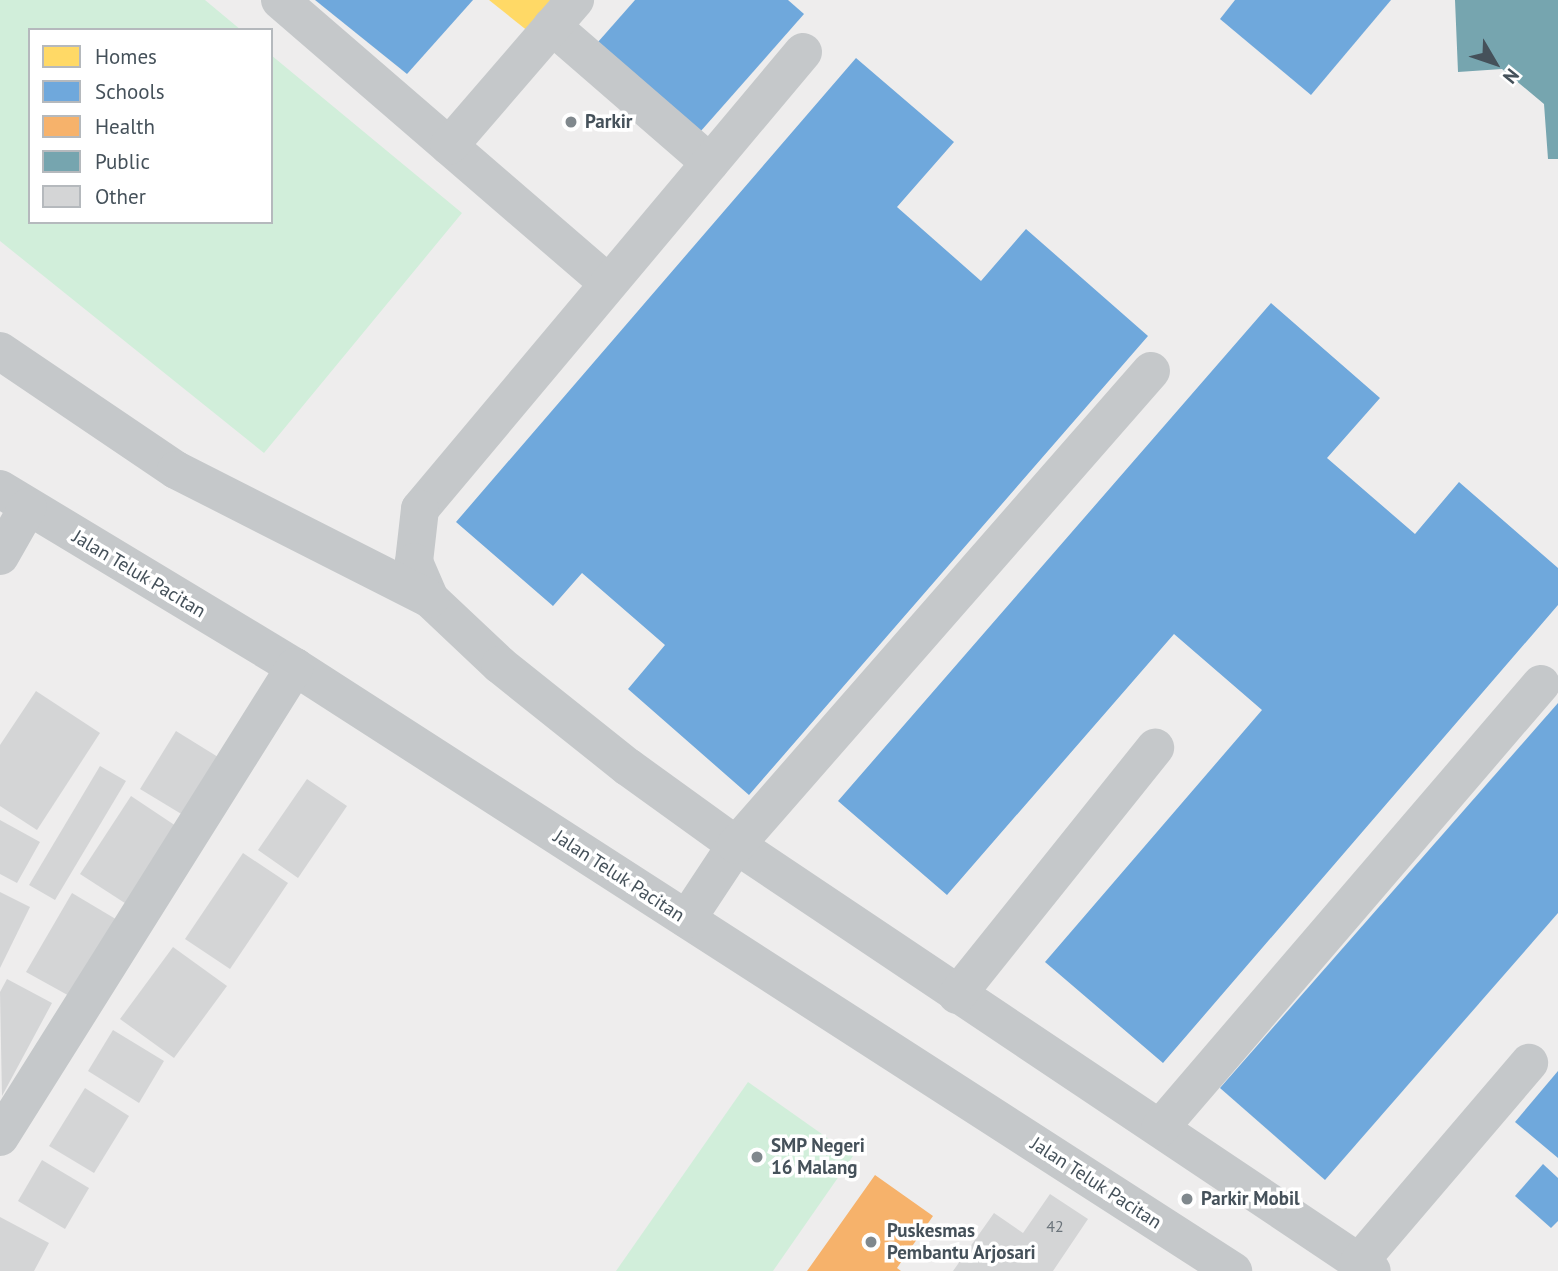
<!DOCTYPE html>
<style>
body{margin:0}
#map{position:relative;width:1558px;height:1271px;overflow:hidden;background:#eeeded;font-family:"PT Sans",sans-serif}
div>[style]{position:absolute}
.green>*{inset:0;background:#d1eeda}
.homes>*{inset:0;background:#ffd966}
.schools>*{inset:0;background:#6fa8dc}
.health>*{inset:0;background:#f6b26b}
.public>*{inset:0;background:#76a5af}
.building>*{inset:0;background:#d4d5d6}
.minor>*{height:38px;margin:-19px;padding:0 19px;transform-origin:19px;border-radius:19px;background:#c5c8ca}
.dots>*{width:19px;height:19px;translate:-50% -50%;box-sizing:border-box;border:4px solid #fff;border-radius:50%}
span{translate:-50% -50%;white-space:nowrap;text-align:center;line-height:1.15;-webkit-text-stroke:7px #fff;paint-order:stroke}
.number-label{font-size:16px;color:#6a737a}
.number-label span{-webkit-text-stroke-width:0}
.poi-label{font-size:19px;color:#45515a;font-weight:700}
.left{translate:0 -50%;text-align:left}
.street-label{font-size:19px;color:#45515a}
.legend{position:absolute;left:28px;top:28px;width:245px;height:196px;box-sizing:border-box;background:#fff;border:2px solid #b5b9bd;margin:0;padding:9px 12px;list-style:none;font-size:21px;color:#45515a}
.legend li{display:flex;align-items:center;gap:14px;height:35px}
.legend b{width:35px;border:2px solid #b5b9bd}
.north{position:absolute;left:1460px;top:28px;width:70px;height:70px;-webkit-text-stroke:5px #fff;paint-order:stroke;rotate:129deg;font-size:19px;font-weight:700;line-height:28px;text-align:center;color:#45515a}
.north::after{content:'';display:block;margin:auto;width:24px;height:32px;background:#45515a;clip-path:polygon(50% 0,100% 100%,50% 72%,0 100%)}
</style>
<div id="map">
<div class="green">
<i style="clip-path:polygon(0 0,205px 0,241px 30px,30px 30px,30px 222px,271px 222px,271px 55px,462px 213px,264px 453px,0 241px)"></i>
<i style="clip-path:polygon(748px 1082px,853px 1156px,773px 1271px,616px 1271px)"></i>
</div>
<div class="homes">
<i style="clip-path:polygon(489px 0,557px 0,529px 32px)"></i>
</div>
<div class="schools">
<i style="clip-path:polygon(315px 0,473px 0,407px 74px)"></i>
<i style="clip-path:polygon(635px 0,788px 0,804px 14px,700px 132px,598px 42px)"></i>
<i style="clip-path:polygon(1235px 0,1391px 0,1311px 95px,1220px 19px)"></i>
<i style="clip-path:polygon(856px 58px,954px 142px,897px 207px,981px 281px,1026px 229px,1148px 336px,749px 795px,628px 689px,665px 645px,582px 573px,553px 606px,456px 522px)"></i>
<i style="clip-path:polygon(1271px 303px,1380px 398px,1327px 458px,1415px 534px,1459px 482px,1558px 568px,1558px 605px,1163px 1063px,1045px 962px,1262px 710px,1174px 634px,947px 895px,838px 801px)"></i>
<i style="clip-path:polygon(1558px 703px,1558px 913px,1325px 1180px,1220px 1088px)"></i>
<i style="clip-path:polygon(1558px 1071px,1558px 1158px,1515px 1122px)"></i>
<i style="clip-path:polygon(1543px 1164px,1558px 1178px,1558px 1221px,1551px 1228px,1515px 1196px)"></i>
</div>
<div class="health">
<i style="clip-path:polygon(875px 1175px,933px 1216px,897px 1268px,901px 1271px,807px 1271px)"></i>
</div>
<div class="public">
<i style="clip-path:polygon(1455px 0,1558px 0,1558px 159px,1548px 159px,1544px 104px,1502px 69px,1458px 72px)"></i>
</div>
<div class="building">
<i style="clip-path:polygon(36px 691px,100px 733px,37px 830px,0 806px,0 745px)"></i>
<i style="clip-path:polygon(176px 731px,218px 757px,183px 815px,140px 789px)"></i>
<i style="clip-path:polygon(100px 766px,126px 781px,55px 900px,29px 885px)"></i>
<i style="clip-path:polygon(307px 779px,347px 806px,298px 878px,258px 850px)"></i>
<i style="clip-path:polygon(131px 796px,182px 830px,131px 907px,80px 874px)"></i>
<i style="clip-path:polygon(0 820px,40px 842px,17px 883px,0 874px)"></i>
<i style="clip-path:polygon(243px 853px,288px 883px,230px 969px,185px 939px)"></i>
<i style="clip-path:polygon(0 892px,30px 907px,0 968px)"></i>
<i style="clip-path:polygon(72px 893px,119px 921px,73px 998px,26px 972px)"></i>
<i style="clip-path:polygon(173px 947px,227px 986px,174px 1058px,120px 1019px)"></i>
<i style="clip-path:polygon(7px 979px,52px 1003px,2px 1096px,0 992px)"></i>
<i style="clip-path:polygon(113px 1030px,164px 1061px,139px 1103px,88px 1071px)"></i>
<i style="clip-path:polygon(85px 1088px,129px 1116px,94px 1173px,49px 1146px)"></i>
<i style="clip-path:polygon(42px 1160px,89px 1188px,65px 1229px,18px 1201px)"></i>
<i style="clip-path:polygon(1050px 1194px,1088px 1219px,1053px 1271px,953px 1271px,994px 1213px,1023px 1233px)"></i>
<i style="clip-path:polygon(0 1217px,49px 1243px,34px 1271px,0 1271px)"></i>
</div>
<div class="minor">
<i style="left:280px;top:0;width:430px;rotate:40.8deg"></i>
<i style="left:552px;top:26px;width:209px;rotate:40.9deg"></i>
<i style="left:803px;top:52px;width:596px;rotate:129.97deg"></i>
<i style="left:420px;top:509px;width:53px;rotate:96.5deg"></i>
<i style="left:414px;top:562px;width:40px;rotate:66.6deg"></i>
<i style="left:430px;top:599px;width:96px;rotate:43.3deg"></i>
<i style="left:500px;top:665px;width:164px;rotate:38.6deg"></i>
<i style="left:628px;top:767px;width:133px;rotate:35.8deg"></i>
<i style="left:736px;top:845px;width:765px;rotate:33.81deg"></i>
<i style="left:449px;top:146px;width:193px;rotate:-49.2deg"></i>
<i style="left:0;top:351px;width:212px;rotate:34.1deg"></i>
<i style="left:176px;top:470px;width:285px;rotate:26.9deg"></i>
<i style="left:0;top:489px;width:345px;rotate:31.1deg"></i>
<i style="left:295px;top:667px;width:1116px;rotate:32.78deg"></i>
<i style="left:0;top:556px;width:56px;rotate:-60.3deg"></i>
<i style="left:687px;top:919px;width:89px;rotate:-56.5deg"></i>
<i style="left:736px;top:845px;width:630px;rotate:-48.8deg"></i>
<i style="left:957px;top:995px;width:317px;rotate:-51.3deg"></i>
<i style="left:1160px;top:1128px;width:585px;rotate:-49.37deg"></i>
<i style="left:0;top:1137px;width:555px;rotate:-57.89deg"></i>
<i style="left:1359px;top:1262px;width:262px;rotate:-49.5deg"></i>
</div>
<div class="dots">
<i style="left:571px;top:122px;background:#80888d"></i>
<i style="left:757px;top:1157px;background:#80888d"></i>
<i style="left:1187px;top:1199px;background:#80888d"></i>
<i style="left:871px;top:1242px;background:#80888d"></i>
</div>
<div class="number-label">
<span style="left:1055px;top:1226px">42</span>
</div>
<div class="poi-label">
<span class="left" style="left:585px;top:122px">Parkir</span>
<span class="left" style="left:771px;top:1157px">SMP Negeri<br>16 Malang</span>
<span class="left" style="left:1201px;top:1199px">Parkir Mobil</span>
<span class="left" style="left:887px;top:1242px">Puskesmas<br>Pembantu Arjosari</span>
</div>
<div class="street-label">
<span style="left:139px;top:574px;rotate:31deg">Jalan Teluk Pacitan</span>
<span style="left:619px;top:876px;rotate:33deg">Jalan Teluk Pacitan</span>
<span style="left:1096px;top:1183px;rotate:33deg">Jalan Teluk Pacitan</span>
</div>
<ul class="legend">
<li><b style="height:19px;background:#ffd966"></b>Homes</li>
<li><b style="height:19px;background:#6fa8dc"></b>Schools</li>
<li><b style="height:19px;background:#f6b26b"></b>Health</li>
<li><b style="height:19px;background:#76a5af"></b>Public</li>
<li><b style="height:19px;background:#d4d5d6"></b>Other</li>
</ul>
<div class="north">N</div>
</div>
